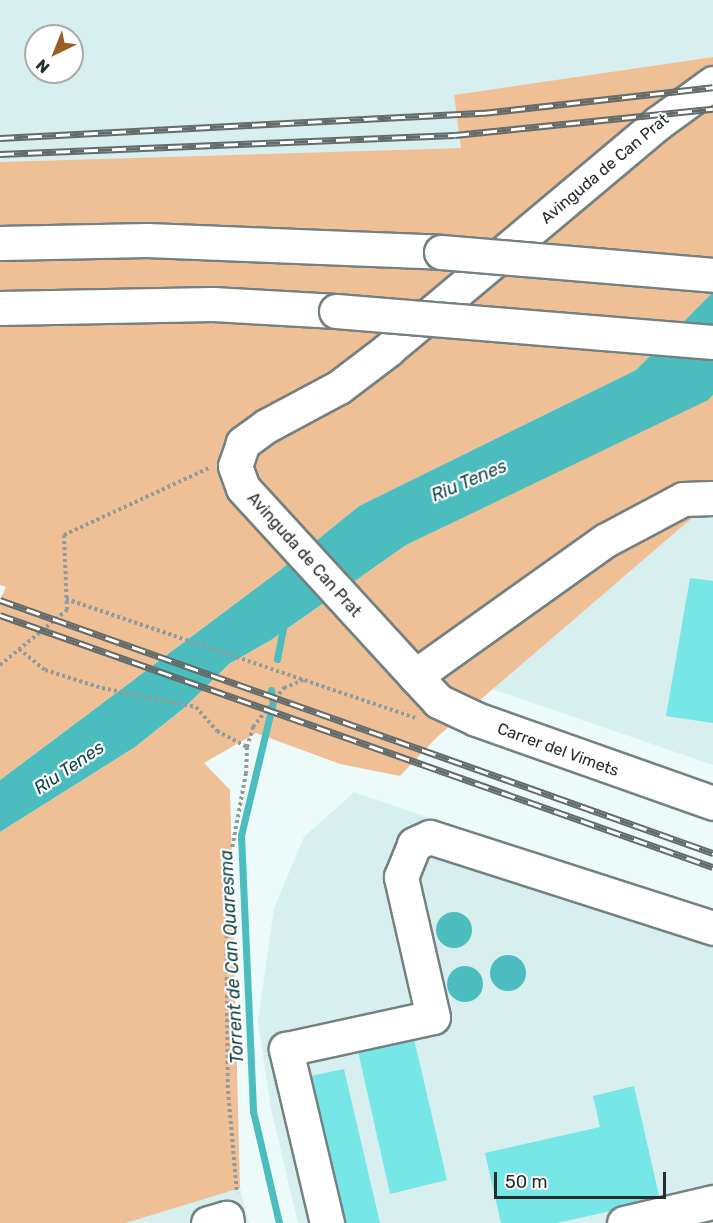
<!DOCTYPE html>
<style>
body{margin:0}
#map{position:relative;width:713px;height:1223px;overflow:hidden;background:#ecfafa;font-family:Rubik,sans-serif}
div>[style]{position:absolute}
.built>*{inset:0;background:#d8efef}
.green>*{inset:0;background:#efbf96}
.water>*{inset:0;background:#4cbdbf}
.round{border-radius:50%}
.stream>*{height:7px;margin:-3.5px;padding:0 3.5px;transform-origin:3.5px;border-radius:3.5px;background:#4cbdbf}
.building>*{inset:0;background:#77e6e7}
.path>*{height:4px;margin-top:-2px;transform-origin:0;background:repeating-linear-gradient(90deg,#919b9b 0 3px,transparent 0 6px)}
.roads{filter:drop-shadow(2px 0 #748181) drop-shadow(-2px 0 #748181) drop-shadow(0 2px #748181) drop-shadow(0 -2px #748181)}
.minor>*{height:33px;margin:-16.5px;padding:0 16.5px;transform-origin:16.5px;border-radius:16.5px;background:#fff}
.highway>*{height:33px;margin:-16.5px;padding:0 16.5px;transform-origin:16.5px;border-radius:16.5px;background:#fff}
.rail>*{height:7px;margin-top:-3.5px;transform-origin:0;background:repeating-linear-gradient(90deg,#fff 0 14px,#636b6b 0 28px);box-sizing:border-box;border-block:2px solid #636b6b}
.bridges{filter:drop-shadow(2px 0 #748181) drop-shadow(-2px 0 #748181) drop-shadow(0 2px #748181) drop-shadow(0 -2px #748181)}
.highway-bridge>*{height:33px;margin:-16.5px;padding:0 16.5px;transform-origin:16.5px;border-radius:16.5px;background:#fff}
span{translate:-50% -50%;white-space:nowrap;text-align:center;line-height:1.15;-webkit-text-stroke:4.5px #fff;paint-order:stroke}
.street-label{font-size:16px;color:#272d2d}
.water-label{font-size:18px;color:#134647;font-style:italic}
.north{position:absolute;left:24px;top:24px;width:60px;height:60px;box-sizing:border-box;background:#fff;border:2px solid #a9abab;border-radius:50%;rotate:223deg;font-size:16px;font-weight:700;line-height:24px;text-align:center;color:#272d2d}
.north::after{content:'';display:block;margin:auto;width:21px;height:27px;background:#9c5f23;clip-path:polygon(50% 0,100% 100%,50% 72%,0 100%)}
.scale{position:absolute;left:494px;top:1172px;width:172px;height:27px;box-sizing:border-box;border:3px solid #272d2d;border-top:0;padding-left:8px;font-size:18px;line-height:21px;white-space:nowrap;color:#272d2d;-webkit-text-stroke:4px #fff;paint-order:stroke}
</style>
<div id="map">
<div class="built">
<i style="clip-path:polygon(evenodd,0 0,713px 0,713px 57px,454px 95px,461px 148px,0 162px,0 0,36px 36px,72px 36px,72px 72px,36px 72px,36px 36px)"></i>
<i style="clip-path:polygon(713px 500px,713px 765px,492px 689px)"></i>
<i style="clip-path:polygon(354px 792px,713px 914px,713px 1223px,298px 1223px,271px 1109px,258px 1021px,274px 908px,304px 837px)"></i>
<i style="clip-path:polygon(240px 1188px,249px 1223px,126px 1223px)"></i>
</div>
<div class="green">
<i style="clip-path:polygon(713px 57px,713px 292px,636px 370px,359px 506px,279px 571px,0 780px,0 600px,6px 587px,0 585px,0 162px,461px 148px,454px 95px)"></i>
<i style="clip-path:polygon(713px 395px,713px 500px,437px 737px,400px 776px,340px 764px,256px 733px,204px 763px,230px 790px,240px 1188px,126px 1223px,0 1223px,0 832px,135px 747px,184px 708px,229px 664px,271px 640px,406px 545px)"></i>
</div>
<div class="water">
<i style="clip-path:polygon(713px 292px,713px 395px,708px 400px,406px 545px,271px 640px,229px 664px,184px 708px,135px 747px,0 832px,0 780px,279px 571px,359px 506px,636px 370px)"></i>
<i class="round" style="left:436px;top:912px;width:36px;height:36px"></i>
<i class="round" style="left:490px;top:955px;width:36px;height:36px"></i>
<i class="round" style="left:447px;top:966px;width:36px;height:36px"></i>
</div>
<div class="stream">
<i style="left:277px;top:659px;width:37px;rotate:-79deg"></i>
<i style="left:271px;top:690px;width:12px;rotate:81deg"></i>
<i style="left:273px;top:702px;width:137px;rotate:103.5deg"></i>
<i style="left:241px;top:835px;width:276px;rotate:87.5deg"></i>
<i style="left:253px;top:1111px;width:115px;rotate:76.9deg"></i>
</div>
<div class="building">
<i style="clip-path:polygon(690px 578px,713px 581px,713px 723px,666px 716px)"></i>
<i style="clip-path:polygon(414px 1039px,447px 1180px,390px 1194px,358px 1051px)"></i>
<i style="clip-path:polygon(344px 1069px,380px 1223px,334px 1223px,301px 1078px)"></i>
<i style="clip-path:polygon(634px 1086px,660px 1200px,557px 1223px,501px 1223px,485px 1153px,600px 1127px,593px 1096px)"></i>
</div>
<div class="path">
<i style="left:66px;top:599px;width:369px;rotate:18.8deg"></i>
<i style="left:19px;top:649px;width:33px;rotate:39deg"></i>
<i style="left:45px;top:670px;width:60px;rotate:17.5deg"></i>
<i style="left:102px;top:688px;width:96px;rotate:11.4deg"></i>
<i style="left:196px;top:707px;width:32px;rotate:49deg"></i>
<i style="left:217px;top:731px;width:34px;rotate:28deg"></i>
<i style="left:247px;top:747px;width:26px;rotate:92deg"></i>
<i style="left:246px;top:773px;width:110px;rotate:100.5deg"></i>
<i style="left:226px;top:881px;width:210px;rotate:89.5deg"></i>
<i style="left:228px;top:1091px;width:102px;rotate:85deg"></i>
<i style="left:0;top:665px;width:87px;rotate:-39.4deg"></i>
<i style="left:67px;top:610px;width:75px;rotate:-92.3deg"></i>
<i style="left:64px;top:535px;width:160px;rotate:-24.8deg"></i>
<i style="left:247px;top:747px;width:21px;rotate:-73deg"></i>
<i style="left:253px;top:727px;width:50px;rotate:-51.5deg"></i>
<i style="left:284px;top:688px;width:21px;rotate:-23deg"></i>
</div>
<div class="roads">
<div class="minor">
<i style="left:713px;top:83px;width:68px;rotate:144deg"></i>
<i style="left:658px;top:123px;width:351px;rotate:140deg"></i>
<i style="left:389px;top:349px;width:63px;rotate:142.8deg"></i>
<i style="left:339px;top:387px;width:83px;rotate:151.9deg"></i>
<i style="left:266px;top:426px;width:29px;rotate:144deg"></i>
<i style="left:243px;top:443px;width:24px;rotate:109deg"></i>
<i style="left:235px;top:466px;width:23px;rotate:70deg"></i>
<i style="left:243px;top:488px;width:255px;rotate:47.5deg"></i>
<i style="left:415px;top:676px;width:234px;rotate:-35.5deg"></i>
<i style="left:606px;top:540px;width:87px;rotate:-28deg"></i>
<i style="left:683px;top:499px;width:30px;rotate:-2deg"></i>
<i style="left:415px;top:676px;width:34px;rotate:47deg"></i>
<i style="left:438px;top:701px;width:42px;rotate:25.3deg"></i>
<i style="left:476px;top:719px;width:251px;rotate:19.5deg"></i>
<i style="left:208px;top:1223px;width:19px;rotate:-16deg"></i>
<i style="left:226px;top:1218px;width:5px;rotate:79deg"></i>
<i style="left:327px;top:1223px;width:179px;rotate:-103.3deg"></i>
<i style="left:286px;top:1049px;width:150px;rotate:-12.3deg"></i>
<i style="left:433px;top:1017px;width:144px;rotate:-102.9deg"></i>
<i style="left:401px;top:877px;width:35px;rotate:-68deg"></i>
<i style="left:414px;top:844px;width:17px;rotate:-24deg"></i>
<i style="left:430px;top:837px;width:297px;rotate:17.8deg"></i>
<i style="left:624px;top:1223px;width:91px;rotate:-13.3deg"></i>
</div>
<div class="highway">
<i style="left:0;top:243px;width:147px;rotate:-1.2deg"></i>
<i style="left:147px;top:240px;width:294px;rotate:2.3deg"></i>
<i style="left:0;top:308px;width:213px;rotate:-1.1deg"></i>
<i style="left:213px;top:304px;width:123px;rotate:3.3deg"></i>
</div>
</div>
<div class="rail">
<i style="left:0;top:138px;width:484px;rotate:-3deg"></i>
<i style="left:483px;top:113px;width:231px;rotate:-6.4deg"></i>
<i style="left:0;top:154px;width:455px;rotate:-2.4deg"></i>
<i style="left:455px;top:135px;width:259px;rotate:-5.8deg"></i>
<i style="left:0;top:600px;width:757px;rotate:19.54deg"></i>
<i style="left:0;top:615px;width:756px;rotate:19.47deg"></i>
</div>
<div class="bridges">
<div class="highway-bridge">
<i style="left:441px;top:252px;width:273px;rotate:4.8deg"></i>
<i style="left:336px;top:311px;width:378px;rotate:4.7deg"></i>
</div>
</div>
<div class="street-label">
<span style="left:605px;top:169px;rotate:-40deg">Avinguda de Can Prat</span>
<span style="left:304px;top:555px;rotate:48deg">Avinguda de Can Prat</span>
<span style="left:558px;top:750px;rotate:20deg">Carrer del Vimets</span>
</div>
<div class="water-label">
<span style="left:469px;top:481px;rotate:-23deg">Riu Tenes</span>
<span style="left:69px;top:768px;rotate:-34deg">Riu Tenes</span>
<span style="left:232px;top:957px;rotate:-93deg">Torrent de Can Quaresma</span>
</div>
<div class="north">N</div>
<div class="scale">50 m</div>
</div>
